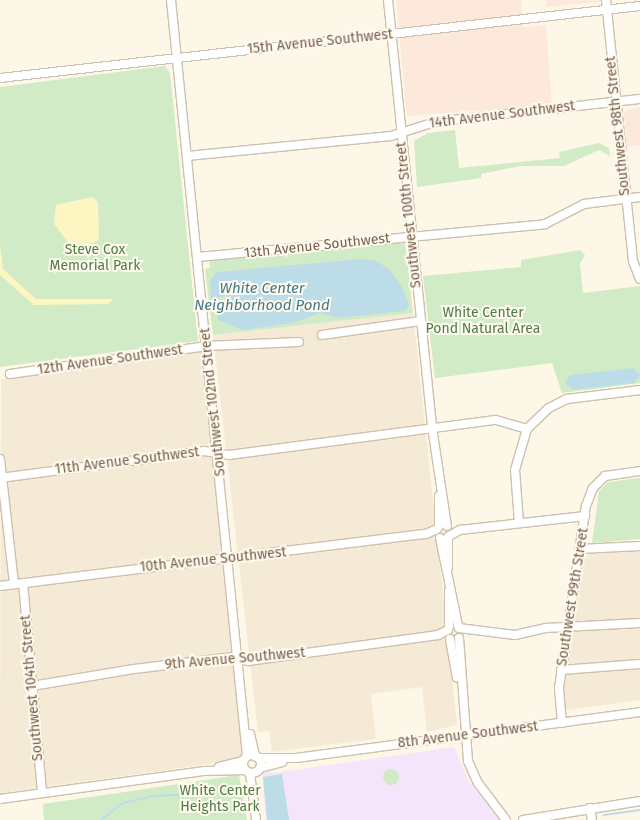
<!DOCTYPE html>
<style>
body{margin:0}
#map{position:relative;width:640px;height:820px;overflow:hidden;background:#fdf7e8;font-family:"Fira Sans",sans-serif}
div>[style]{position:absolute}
.residential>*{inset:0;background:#f5ead6}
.commercial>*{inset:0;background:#fde9dc}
.education>*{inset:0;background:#f4e5fa}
.green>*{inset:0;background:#d1ebc6}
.round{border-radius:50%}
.sand>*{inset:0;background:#fdf6c3}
.water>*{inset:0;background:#bcdde8}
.stream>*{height:2px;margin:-1px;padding:0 1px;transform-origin:1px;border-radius:1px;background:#bcdde8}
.roads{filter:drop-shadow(1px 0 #cfc0ad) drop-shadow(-1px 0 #cfc0ad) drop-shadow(0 1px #cfc0ad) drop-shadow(0 -1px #cfc0ad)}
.minor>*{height:8px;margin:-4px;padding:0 4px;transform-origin:4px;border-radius:4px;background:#fff}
.minor>.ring{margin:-4px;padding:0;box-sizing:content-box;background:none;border:8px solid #fff;border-radius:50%}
span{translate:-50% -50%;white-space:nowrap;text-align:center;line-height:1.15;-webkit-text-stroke:4px #fffaef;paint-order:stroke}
.street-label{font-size:14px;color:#78604b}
.park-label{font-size:14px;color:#4e7e42}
.water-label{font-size:15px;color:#44798b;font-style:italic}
</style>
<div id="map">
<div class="residential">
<i style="clip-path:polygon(413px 313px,457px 725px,427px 732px,422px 687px,371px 694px,376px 739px,272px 752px,269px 731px,258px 732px,213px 335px)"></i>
<i style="clip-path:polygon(203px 351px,244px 754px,239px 760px,0 793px,1px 379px)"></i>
<i style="clip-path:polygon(640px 550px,640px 700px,566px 710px,563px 697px,583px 559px,591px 553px)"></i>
</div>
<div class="commercial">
<i style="clip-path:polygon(396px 0,521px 0,523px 27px,546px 25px,552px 105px,407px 116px)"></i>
<i style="clip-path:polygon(546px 0,615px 0,547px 7px)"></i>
<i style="clip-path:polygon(640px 107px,640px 145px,627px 147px,624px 112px)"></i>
</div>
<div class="education">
<i style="clip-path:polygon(454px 747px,468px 780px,499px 820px,266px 820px,262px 771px,274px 773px)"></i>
</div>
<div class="green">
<i style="clip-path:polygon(165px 66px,170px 73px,198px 341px,0 367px,0 87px)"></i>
<i style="clip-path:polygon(455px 130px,459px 168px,560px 158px,559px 152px,599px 143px,609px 148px,610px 156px,599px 150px,564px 166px,520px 166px,481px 174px,481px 178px,417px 187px,414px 141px,428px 133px)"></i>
<i style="clip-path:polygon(405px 242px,413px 313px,213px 335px,205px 269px,210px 268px,209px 260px)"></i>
<i style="clip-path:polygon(580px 250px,585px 255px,580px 264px,583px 293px,640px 286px,640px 383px,562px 393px,552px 363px,435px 378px,423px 276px,521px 267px,521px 260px)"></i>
<i style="clip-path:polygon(640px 478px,640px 539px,592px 543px,599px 491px,608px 482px)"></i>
<i class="round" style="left:383px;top:769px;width:16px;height:16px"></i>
<i style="clip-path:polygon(239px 775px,247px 820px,44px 820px,43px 804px)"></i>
</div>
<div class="sand">
<i style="clip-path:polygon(92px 197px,98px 202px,99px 240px,87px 245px,68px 242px,54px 224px,56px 205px)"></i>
<i style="clip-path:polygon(0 244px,3px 269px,36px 299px,113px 299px,108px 304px,34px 305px,0 275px)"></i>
</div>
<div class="water">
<i style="clip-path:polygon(361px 259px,377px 261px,391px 271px,402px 287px,409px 305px,405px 311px,338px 318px,320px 313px,293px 323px,243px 330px,218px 320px,217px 314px,234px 309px,226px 296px,211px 299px,210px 281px,216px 272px)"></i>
<i style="clip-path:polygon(633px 368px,640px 375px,634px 383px,572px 390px,565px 383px,570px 375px)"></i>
<i style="clip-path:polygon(282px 774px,289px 820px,267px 820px,263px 777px)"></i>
</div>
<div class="stream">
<i style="left:604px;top:815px;width:36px;rotate:-8deg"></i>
<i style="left:101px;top:820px;width:28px;rotate:-38deg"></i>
<i style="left:123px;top:803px;width:32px;rotate:-13deg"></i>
<i style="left:154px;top:796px;width:91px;rotate:-3.1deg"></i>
</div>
<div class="roads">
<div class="minor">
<i style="left:171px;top:0;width:760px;rotate:84.26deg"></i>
<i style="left:388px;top:0;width:429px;rotate:84.1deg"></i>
<i style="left:432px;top:427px;width:100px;rotate:81.4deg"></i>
<i style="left:606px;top:0;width:262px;rotate:84.1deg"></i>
<i style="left:633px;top:261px;width:19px;rotate:69deg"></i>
<i style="left:0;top:78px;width:644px;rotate:-6.42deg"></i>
<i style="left:187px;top:156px;width:205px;rotate:-5.6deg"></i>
<i style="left:391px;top:136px;width:46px;rotate:-17.7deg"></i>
<i style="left:435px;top:122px;width:206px;rotate:-6.4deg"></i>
<i style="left:198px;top:257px;width:349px;rotate:-5.4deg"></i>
<i style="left:545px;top:224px;width:44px;rotate:-27.1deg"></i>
<i style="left:584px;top:204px;width:56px;rotate:-7.1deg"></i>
<i style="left:322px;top:335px;width:99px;rotate:-8.1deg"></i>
<i style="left:10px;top:374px;width:199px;rotate:-8.1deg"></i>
<i style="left:207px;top:346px;width:92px;rotate:-2.5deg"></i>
<i style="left:0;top:459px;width:126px;rotate:83.6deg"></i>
<i style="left:0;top:478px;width:206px;rotate:-7.5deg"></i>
<i style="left:204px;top:451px;width:25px;rotate:9deg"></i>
<i style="left:229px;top:455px;width:269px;rotate:-7.5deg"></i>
<i style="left:496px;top:420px;width:32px;rotate:16deg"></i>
<i style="left:439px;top:496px;width:30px;rotate:90deg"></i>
<i style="left:519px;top:523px;width:53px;rotate:-94.3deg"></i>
<i style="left:515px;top:470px;width:43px;rotate:-73.7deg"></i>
<i style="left:527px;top:429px;width:30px;rotate:-44deg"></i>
<i style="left:549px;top:408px;width:20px;rotate:-27deg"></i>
<i style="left:567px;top:399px;width:74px;rotate:-7deg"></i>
<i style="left:449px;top:536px;width:13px;rotate:-29deg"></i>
<i style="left:460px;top:530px;width:126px;rotate:-6.4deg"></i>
<i style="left:448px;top:537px;width:30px;rotate:90deg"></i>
<i style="left:440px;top:538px;width:90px;rotate:78.4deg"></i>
<i style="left:580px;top:549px;width:60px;rotate:-2.9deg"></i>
<i style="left:23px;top:583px;width:211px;rotate:84.8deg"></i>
<i style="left:0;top:586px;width:429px;rotate:-7deg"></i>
<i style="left:426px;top:534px;width:12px;rotate:-24deg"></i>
<i style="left:449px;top:591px;width:36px;rotate:90deg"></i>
<i style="left:459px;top:628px;width:56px;rotate:7.1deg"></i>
<i style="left:515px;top:635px;width:32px;rotate:-13deg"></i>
<i style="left:546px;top:628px;width:94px;rotate:-3deg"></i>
<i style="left:459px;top:638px;width:123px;rotate:85.8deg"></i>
<i style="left:468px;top:761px;width:24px;rotate:66deg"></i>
<i style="left:478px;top:783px;width:46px;rotate:52.9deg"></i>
<i style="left:450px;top:639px;width:39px;rotate:80deg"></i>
<i style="left:561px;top:670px;width:79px;rotate:-4.3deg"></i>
<i style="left:32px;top:686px;width:103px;rotate:-9.5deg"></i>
<i style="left:134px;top:669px;width:100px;rotate:-6.9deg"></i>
<i style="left:233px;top:657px;width:16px;rotate:15deg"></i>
<i style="left:248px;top:661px;width:192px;rotate:-7.8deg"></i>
<i style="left:438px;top:635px;width:11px;rotate:-27deg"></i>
<i style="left:562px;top:723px;width:35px;rotate:-95deg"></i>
<i style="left:559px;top:688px;width:184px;rotate:-81.6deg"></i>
<i style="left:586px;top:506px;width:19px;rotate:-69deg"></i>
<i style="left:593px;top:488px;width:17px;rotate:-45deg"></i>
<i style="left:605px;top:476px;width:35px;rotate:-8deg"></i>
<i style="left:250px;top:734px;width:23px;rotate:77deg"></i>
<i class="ring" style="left:243px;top:755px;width:10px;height:10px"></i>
<i style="left:259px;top:758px;width:37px"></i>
<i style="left:296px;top:758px;width:347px;rotate:-7.6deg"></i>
<i style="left:219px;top:767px;width:25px;rotate:-14deg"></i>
<i style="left:260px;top:768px;width:23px;rotate:-15deg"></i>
<i style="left:250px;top:773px;width:47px;rotate:82.7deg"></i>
<i style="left:0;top:799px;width:207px;rotate:-7.8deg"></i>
<i style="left:205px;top:771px;width:40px;rotate:-1.4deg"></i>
<i style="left:590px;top:808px;width:12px;rotate:81deg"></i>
<i style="left:523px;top:820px;width:119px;rotate:-9.2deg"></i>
</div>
</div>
<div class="street-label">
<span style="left:320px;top:42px;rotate:-6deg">15th Avenue Southwest</span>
<span style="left:502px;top:115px;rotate:-7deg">14th Avenue Southwest</span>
<span style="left:618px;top:126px;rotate:-96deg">Southwest 98th Street</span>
<span style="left:409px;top:215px;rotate:-96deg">Southwest 100th Street</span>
<span style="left:317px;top:246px;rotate:-6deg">13th Avenue Southwest</span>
<span style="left:110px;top:360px;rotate:-8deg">12th Avenue Southwest</span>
<span style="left:213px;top:402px;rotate:-96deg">Southwest 102nd Street</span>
<span style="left:127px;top:461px;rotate:-7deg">11th Avenue Southwest</span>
<span style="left:213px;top:560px;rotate:-6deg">10th Avenue Southwest</span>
<span style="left:573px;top:597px;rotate:-81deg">Southwest 99th Street</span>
<span style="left:235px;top:659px;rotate:-5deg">9th Avenue Southwest</span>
<span style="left:32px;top:688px;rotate:-95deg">Southwest 104th Street</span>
<span style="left:468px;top:735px;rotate:-7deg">8th Avenue Southwest</span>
</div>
<div class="park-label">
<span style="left:95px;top:258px">Steve Cox<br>Memorial Park</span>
<span style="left:483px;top:321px">White Center<br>Pond Natural Area</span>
<span style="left:220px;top:799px">White Center<br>Heights Park</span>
</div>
<div class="water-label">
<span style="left:262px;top:297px">White Center<br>Neighborhood Pond</span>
</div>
</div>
